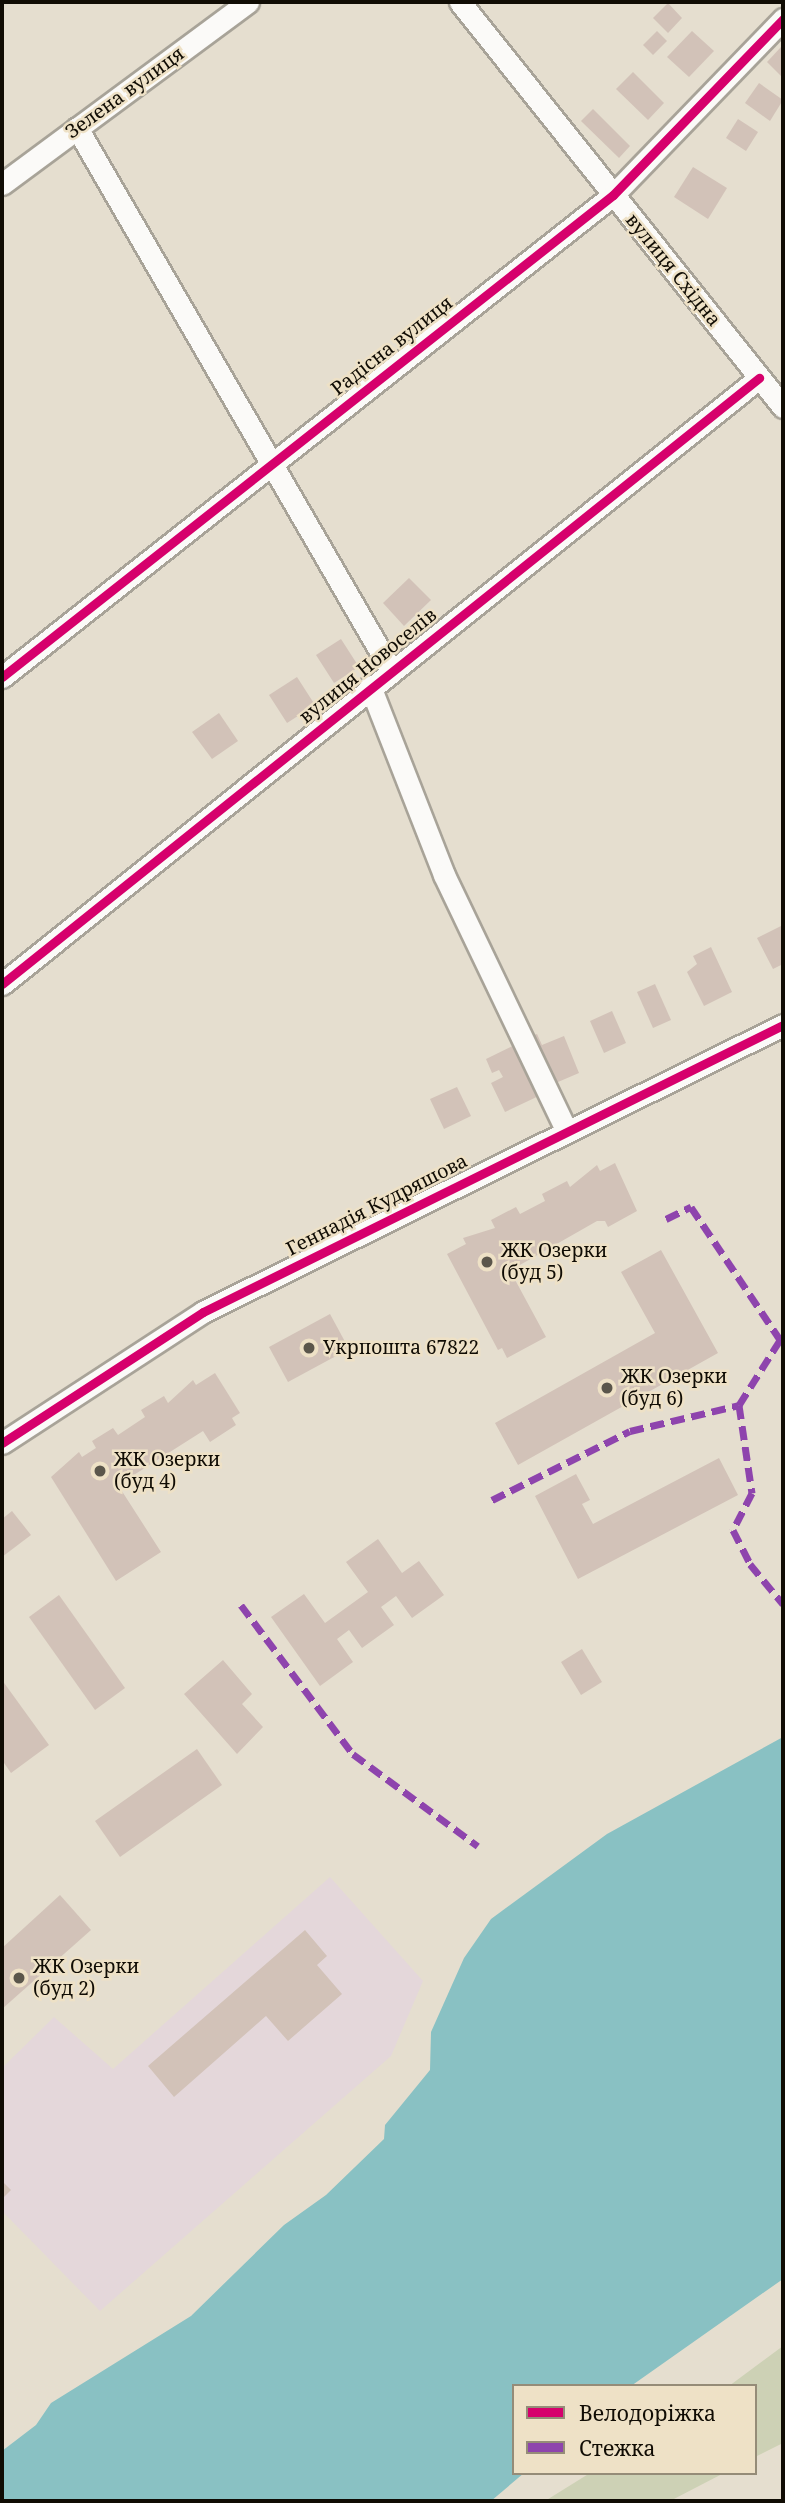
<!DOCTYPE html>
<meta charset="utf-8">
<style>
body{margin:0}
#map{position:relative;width:785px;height:2503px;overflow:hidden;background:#e5decf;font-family:"Noto Serif",serif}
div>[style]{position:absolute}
.industrial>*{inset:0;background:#e4d7da}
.green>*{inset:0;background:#cdd1b5}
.water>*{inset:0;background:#89c1c3}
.building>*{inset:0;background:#d2c2b8}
.roads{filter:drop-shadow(2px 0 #a8a398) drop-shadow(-2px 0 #a8a398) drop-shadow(0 2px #a8a398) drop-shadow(0 -2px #a8a398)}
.minor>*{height:21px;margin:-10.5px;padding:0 10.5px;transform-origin:10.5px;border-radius:10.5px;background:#fbfaf8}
.quiet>*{height:7px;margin-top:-3.5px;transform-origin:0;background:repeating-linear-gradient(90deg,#8e44ad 0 14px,transparent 0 21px)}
.cycleway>*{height:9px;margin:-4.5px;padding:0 4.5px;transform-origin:4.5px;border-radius:4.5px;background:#d6006c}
.dots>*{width:19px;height:19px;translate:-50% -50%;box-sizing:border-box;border:4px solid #eee1c6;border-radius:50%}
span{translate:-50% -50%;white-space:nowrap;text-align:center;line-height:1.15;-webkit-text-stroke:5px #eee1c6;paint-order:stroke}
.street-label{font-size:19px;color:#100c04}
.poi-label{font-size:19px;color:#100c04}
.left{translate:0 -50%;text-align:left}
.frame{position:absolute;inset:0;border:4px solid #100c04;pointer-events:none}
.legend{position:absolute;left:512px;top:2384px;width:245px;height:91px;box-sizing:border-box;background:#eee1c6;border:2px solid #958c78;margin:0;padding:9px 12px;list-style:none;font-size:21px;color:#100c04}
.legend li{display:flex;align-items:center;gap:14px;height:35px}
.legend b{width:35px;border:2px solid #958c78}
</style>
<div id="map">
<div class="industrial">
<i style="clip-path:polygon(330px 1877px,423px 1981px,391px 2056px,100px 2311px,2px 2211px,2px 2068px,54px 2017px,113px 2069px)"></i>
</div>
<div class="green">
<i style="clip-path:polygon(783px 2346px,783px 2443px,755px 2457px,755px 2386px,729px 2386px)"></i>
<i style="clip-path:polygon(590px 2473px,724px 2473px,670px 2501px,545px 2501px)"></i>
</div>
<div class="water">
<i style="clip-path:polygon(783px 1737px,783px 2279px,631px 2386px,514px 2386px,514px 2473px,524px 2473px,491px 2501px,2px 2501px,2px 2451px,36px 2425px,51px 2403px,191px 2316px,284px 2225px,326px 2195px,384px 2139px,385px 2125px,430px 2070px,431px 2032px,464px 1958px,491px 1919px,607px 1834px)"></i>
</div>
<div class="building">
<i style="clip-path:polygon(668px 3px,682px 18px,668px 33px,653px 18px)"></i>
<i style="clip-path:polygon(657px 31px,667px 41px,653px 55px,643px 45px)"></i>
<i style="clip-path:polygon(692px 31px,714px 51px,689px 77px,667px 57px)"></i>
<i style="clip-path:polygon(781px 47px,783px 49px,783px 78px,767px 62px)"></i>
<i style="clip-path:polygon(633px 72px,664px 103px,648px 120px,616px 89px)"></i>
<i style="clip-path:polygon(759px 83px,783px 100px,770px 121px,745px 103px)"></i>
<i style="clip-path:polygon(593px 109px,630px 146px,619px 158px,581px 121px)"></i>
<i style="clip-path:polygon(738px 119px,758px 132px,746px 151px,726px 138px)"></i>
<i style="clip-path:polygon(693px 167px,727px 188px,708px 219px,674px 197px)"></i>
<i style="clip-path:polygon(409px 578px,431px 600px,404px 626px,383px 603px)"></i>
<i style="clip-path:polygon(341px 639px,359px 667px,334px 683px,316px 655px)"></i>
<i style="clip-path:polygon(297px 677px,315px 705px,287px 723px,269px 695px)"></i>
<i style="clip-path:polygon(219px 713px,238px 741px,212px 759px,192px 732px)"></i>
<i style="clip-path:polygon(781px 926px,783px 964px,773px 969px,757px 938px)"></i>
<i style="clip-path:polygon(711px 947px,732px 992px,704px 1006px,687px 972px,697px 964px,693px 956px)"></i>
<i style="clip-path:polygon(655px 984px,671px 1020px,653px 1028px,637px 992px)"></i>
<i style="clip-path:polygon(612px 1011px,626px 1043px,604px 1053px,590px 1021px)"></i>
<i style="clip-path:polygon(537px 1034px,542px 1045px,564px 1036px,579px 1073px,551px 1085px,525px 1039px)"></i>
<i style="clip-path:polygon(519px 1043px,543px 1094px,505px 1112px,491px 1083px,503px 1077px,499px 1070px,492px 1073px,486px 1059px)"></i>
<i style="clip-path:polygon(457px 1087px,471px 1116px,444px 1129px,430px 1099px)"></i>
<i style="clip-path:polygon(615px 1163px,637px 1211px,608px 1227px,605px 1221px,597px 1221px,506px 1273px,508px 1278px,513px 1276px,546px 1337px,507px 1358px,502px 1348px,498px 1350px,447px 1254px,466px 1244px,463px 1238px,495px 1228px,491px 1220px,516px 1207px,520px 1214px,545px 1201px,542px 1194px,567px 1181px,570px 1187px,597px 1165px,600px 1171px)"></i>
<i style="clip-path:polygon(661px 1250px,718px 1353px,518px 1465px,495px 1423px,655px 1333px,621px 1272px)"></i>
<i style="clip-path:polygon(330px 1314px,349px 1349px,288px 1382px,269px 1347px)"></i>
<i style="clip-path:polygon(215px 1373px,240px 1413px,232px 1418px,236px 1425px,210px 1442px,203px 1431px,118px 1485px,161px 1552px,116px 1581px,51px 1477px,79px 1452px,82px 1457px,96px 1448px,92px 1441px,113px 1428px,118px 1435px,145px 1417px,141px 1410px,164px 1396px,168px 1403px,193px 1380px,196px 1385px)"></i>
<i style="clip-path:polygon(719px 1458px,738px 1495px,578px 1579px,535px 1496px,576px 1474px,590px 1500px,582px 1504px,593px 1524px)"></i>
<i style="clip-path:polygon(12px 1511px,31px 1535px,2px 1557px,2px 1519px)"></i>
<i style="clip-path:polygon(378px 1539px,402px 1573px,419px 1561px,444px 1595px,412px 1618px,396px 1596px,381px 1607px,394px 1625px,362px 1648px,349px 1630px,337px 1639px,353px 1662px,320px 1686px,271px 1617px,304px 1594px,325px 1623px,368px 1592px,346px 1562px)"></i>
<i style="clip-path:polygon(59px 1595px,125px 1688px,95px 1710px,29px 1617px)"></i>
<i style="clip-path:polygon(582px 1649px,602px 1682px,581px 1695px,561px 1662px)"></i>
<i style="clip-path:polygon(223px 1660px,252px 1694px,242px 1704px,263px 1727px,237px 1754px,184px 1694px)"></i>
<i style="clip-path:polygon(2px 1680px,49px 1745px,11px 1773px,2px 1760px)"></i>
<i style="clip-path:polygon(197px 1749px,222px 1785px,120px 1857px,95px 1821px)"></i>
<i style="clip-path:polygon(60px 1895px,91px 1930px,2px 2009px,2px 1948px)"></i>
<i style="clip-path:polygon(305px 1930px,327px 1956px,317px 1965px,342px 1994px,288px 2041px,266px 2016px,174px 2097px,148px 2066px)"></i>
<i style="clip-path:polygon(2px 2181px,11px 2190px,2px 2199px)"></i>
</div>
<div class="roads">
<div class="minor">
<i style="left:460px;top:2px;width:518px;rotate:51.43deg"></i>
<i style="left:77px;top:128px;width:626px;rotate:59.91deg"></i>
<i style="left:2px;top:184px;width:306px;rotate:-36.5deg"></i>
<i style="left:2px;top:677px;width:778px;rotate:-38.27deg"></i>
<i style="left:613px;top:195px;width:245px;rotate:-46deg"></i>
<i style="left:370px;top:686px;width:203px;rotate:68.6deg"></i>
<i style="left:444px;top:875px;width:283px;rotate:64.4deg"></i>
<i style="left:2px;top:984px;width:970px;rotate:-38.68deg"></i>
<i style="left:2px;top:1443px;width:240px;rotate:-33.1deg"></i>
<i style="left:203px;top:1312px;width:647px;rotate:-26.33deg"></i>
</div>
</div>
<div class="quiet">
<i style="left:666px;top:1219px;width:28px;rotate:-26deg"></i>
<i style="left:691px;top:1207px;width:165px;rotate:56.1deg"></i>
<i style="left:780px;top:1340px;width:77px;rotate:122.2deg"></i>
<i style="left:739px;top:1405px;width:89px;rotate:81.6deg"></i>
<i style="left:752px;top:1493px;width:42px;rotate:117.2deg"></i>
<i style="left:733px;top:1530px;width:38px;rotate:63deg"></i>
<i style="left:750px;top:1564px;width:52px;rotate:50.5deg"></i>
<i style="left:492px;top:1500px;width:154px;rotate:-26.6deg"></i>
<i style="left:630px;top:1431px;width:112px;rotate:-13.4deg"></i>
<i style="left:241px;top:1605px;width:186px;rotate:53.1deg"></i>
<i style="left:353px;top:1754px;width:155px;rotate:36.4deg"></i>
</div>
<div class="cycleway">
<i style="left:2px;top:677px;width:778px;rotate:-38.27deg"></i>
<i style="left:613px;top:195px;width:245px;rotate:-46deg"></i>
<i style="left:2px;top:984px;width:970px;rotate:-38.68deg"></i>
<i style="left:2px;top:1443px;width:240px;rotate:-33.1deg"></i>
<i style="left:203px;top:1312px;width:647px;rotate:-26.33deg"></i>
</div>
<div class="dots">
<i style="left:487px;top:1262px;background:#5b564b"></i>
<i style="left:309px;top:1348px;background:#5b564b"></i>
<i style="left:607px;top:1388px;background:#5b564b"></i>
<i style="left:100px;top:1471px;background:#5b564b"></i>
<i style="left:19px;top:1978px;background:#5b564b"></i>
</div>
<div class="street-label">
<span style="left:125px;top:93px;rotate:-36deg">Зелена вулиця</span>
<span style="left:673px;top:270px;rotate:51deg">вулиця Східна</span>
<span style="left:392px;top:346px;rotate:-38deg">Радісна вулиця</span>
<span style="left:368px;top:666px;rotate:-39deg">вулиця Новоселів</span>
<span style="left:377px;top:1205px;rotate:-27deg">Геннадія Кудряшова</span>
</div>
<div class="poi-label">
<span class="left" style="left:501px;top:1262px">ЖК Озерки<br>(буд 5)</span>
<span class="left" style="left:323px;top:1348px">Укрпошта 67822</span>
<span class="left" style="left:621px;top:1388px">ЖК Озерки<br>(буд 6)</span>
<span class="left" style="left:114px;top:1471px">ЖК Озерки<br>(буд 4)</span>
<span class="left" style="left:33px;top:1978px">ЖК Озерки<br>(буд 2)</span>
</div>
<div class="frame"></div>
<ul class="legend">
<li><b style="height:9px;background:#d6006c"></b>Велодоріжка</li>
<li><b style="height:9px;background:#8e44ad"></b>Стежка</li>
</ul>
</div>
